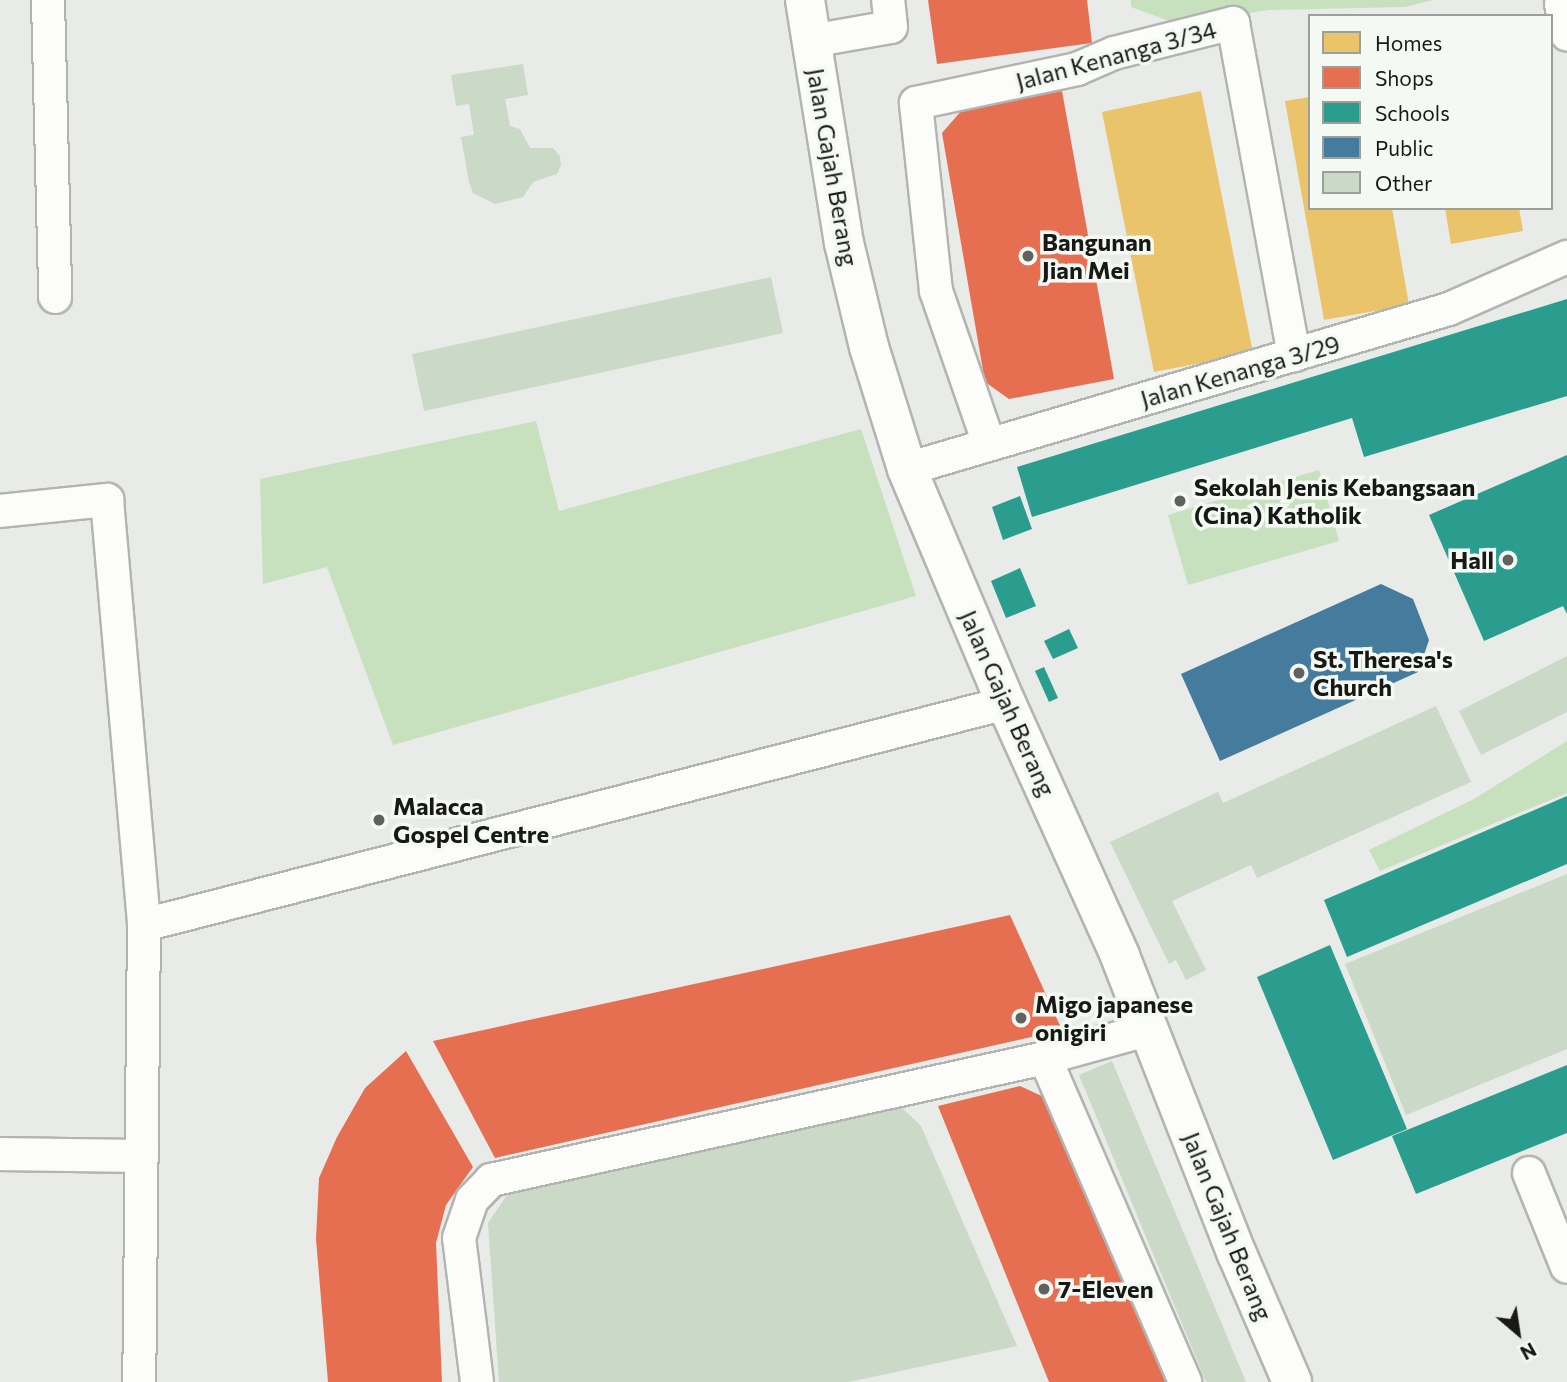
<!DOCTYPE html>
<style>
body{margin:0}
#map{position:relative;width:1567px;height:1382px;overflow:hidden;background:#e8ebe7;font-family:Commissioner,sans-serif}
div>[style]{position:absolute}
.green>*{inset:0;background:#c7e1be}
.homes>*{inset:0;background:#e9c46a}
.shops>*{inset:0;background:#e76f51}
.schools>*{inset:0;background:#2a9d8f}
.public>*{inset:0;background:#457b9d}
.building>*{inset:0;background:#cbd9c7}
.roads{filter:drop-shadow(2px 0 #b2b4b2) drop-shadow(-2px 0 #b2b4b2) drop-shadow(0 2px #b2b4b2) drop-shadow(0 -2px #b2b4b2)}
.minor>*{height:32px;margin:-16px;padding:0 16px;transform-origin:16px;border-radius:16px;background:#fcfcfb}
.tertiary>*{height:38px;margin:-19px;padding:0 19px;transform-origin:19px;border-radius:19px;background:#fcfcfb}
.dots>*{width:19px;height:19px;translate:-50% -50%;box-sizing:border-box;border:4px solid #f5f9f3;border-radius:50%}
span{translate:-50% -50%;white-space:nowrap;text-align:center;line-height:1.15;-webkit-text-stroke:7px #f5f9f3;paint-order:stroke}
.street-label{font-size:24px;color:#181917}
.poi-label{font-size:24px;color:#181917;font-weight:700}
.left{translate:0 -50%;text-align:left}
.right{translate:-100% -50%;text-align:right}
.legend{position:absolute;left:1308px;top:14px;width:245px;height:196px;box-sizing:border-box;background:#f5f9f3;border:2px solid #9d9f9b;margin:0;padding:9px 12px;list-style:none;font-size:21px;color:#181917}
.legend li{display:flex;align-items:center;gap:14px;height:35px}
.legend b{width:35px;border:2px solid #9d9f9b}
.north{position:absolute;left:1483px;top:1298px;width:70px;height:70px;-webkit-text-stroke:5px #f5f9f3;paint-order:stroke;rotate:151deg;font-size:19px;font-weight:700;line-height:28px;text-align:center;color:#181917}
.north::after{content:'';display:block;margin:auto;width:24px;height:32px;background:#181917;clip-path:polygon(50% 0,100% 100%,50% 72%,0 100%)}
</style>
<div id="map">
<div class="green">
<i style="clip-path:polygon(1131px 0,1433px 0,1405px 7px,1269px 10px,1177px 24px,1131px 7px)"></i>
<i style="clip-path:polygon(536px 421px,559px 511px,861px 429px,916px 596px,393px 745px,327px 567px,263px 584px,260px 479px)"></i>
<i style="clip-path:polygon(1319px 470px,1339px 541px,1188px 585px,1168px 515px)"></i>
<i style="clip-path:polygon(1567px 741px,1567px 793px,1380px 871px,1369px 850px,1474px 799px)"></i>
</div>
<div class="homes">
<i style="clip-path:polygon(1201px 91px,1253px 353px,1154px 372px,1102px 112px)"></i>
<i style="clip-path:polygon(1310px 97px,1310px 208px,1392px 208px,1409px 305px,1324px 320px,1285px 101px)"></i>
<i style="clip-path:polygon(1445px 208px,1519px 208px,1523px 231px,1451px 244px)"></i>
</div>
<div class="shops">
<i style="clip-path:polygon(928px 0,1087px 0,1092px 43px,937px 64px)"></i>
<i style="clip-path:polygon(1062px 91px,1114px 379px,1009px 399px,985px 382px,942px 133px,962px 110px)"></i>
<i style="clip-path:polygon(1010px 915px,1062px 1030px,495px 1158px,433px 1041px)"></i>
<i style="clip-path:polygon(406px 1051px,473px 1167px,446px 1205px,436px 1243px,442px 1382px,328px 1382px,316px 1239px,319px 1178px,337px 1137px,365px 1088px)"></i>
<i style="clip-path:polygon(1020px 1086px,1057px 1103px,1171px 1382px,1049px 1382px,938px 1106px)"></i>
</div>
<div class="schools">
<i style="clip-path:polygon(1567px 299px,1567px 396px,1364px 457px,1352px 418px,1032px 517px,1017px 467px)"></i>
<i style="clip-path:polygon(1567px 455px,1567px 614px,1563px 606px,1484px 641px,1429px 515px)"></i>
<i style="clip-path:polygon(1020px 496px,1032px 529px,1003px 540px,992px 507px)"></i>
<i style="clip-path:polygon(1020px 568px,1036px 606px,1006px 618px,991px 581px)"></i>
<i style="clip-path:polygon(1069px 629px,1078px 648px,1053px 659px,1044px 641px)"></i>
<i style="clip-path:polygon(1044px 667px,1058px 698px,1049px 702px,1035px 671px)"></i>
<i style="clip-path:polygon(1567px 796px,1567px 864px,1347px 957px,1324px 900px)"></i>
<i style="clip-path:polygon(1330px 945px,1407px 1129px,1333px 1160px,1257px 977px)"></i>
<i style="clip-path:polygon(1567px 1065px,1567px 1133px,1416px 1194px,1392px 1136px)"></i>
</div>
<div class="public">
<i style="clip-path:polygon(1381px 584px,1413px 599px,1429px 640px,1418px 672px,1220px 761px,1181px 674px)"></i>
</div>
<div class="building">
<i style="clip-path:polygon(523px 64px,528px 95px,505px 99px,510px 126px,520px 129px,530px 148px,553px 148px,560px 156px,561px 165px,557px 174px,533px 182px,523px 197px,495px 204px,473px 193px,469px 182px,461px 137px,474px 135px,469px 104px,456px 106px,451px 75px)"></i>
<i style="clip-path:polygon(771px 277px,783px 333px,424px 411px,412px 354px)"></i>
<i style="clip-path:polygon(1567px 656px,1567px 712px,1481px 755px,1459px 711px)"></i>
<i style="clip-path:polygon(1436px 706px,1471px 782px,1257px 878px,1251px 865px,1172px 901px,1206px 970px,1186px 980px,1176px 960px,1169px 964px,1110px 842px,1218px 792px,1223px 803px)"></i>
<i style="clip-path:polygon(1567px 874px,1567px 1049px,1406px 1115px,1345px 964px)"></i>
<i style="clip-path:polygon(1112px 1061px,1246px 1382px,1206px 1382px,1079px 1075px)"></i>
<i style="clip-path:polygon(898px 1104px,921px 1126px,1017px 1346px,849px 1382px,499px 1382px,488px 1223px,507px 1195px)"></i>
</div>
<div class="roads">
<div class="minor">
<i style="left:48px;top:0;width:297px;rotate:88.6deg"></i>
<i style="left:1561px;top:4px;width:31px;rotate:79deg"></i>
<i style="left:811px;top:41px;width:81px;rotate:-9.9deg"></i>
<i style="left:891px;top:27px;width:27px;rotate:-96deg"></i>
<i style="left:989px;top:444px;width:162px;rotate:-109.1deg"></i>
<i style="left:936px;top:291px;width:189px;rotate:-96.1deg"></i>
<i style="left:916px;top:103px;width:165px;rotate:-11.9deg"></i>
<i style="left:1077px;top:69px;width:40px;rotate:-23.4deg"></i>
<i style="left:1114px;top:53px;width:123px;rotate:-14.1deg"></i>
<i style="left:1233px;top:23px;width:338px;rotate:79.6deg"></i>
<i style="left:907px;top:469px;width:565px;rotate:-16.45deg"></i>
<i style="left:1449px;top:309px;width:129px;rotate:-23.8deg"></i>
<i style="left:0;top:511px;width:108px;rotate:-5.9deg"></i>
<i style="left:107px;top:500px;width:427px;rotate:85deg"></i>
<i style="left:144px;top:925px;width:457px;rotate:90.6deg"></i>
<i style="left:144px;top:925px;width:890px;rotate:-14.44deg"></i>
<i style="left:1045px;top:1058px;width:353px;rotate:66.6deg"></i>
<i style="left:0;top:1154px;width:142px;rotate:0.8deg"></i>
<i style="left:1529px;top:1173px;width:101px;rotate:68deg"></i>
<i style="left:477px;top:1382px;width:145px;rotate:-97.1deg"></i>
<i style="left:459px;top:1238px;width:40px;rotate:-71.1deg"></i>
<i style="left:472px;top:1200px;width:28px;rotate:-46deg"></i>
<i style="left:491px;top:1180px;width:567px;rotate:-12.42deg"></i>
<i style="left:1045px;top:1058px;width:109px;rotate:-15.4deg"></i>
</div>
<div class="tertiary">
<i style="left:805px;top:0;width:246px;rotate:80.9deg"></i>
<i style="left:844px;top:243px;width:107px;rotate:76.5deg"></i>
<i style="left:869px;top:347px;width:128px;rotate:72.7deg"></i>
<i style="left:907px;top:469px;width:254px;rotate:67.1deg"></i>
<i style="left:1006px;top:703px;width:277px;rotate:65.7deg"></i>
<i style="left:1120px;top:956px;width:320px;rotate:68.6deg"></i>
<i style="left:1237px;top:1254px;width:139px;rotate:66.7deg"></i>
</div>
</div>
<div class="dots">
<i style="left:1028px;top:256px;background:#616260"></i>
<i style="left:1180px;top:501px;background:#616260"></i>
<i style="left:1508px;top:560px;background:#616260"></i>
<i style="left:1299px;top:673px;background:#616260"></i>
<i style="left:379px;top:820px;background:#616260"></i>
<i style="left:1021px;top:1018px;background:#616260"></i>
<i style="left:1044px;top:1289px;background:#616260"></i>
</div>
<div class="street-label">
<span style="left:1116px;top:55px;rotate:-15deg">Jalan Kenanga 3/34</span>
<span style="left:833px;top:167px;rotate:80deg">Jalan Gajah Berang</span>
<span style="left:1240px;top:371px;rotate:-16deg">Jalan Kenanga 3/29</span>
<span style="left:1008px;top:703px;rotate:66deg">Jalan Gajah Berang</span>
<span style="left:1228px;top:1226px;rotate:68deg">Jalan Gajah Berang</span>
</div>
<div class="poi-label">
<span class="left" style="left:1042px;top:256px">Bangunan<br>Jian Mei</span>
<span class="left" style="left:1194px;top:501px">Sekolah Jenis Kebangsaan<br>(Cina) Katholik</span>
<span class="right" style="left:1494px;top:560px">Hall</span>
<span class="left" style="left:1313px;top:673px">St. Theresa's<br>Church</span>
<span class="left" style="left:393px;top:820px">Malacca<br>Gospel Centre</span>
<span class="left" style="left:1035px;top:1018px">Migo japanese<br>onigiri</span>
<span class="left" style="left:1058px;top:1289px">7-Eleven</span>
</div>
<ul class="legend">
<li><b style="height:19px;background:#e9c46a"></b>Homes</li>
<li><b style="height:19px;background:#e76f51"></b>Shops</li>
<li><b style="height:19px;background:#2a9d8f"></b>Schools</li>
<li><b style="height:19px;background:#457b9d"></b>Public</li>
<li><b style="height:19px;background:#cbd9c7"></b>Other</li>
</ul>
<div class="north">N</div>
</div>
